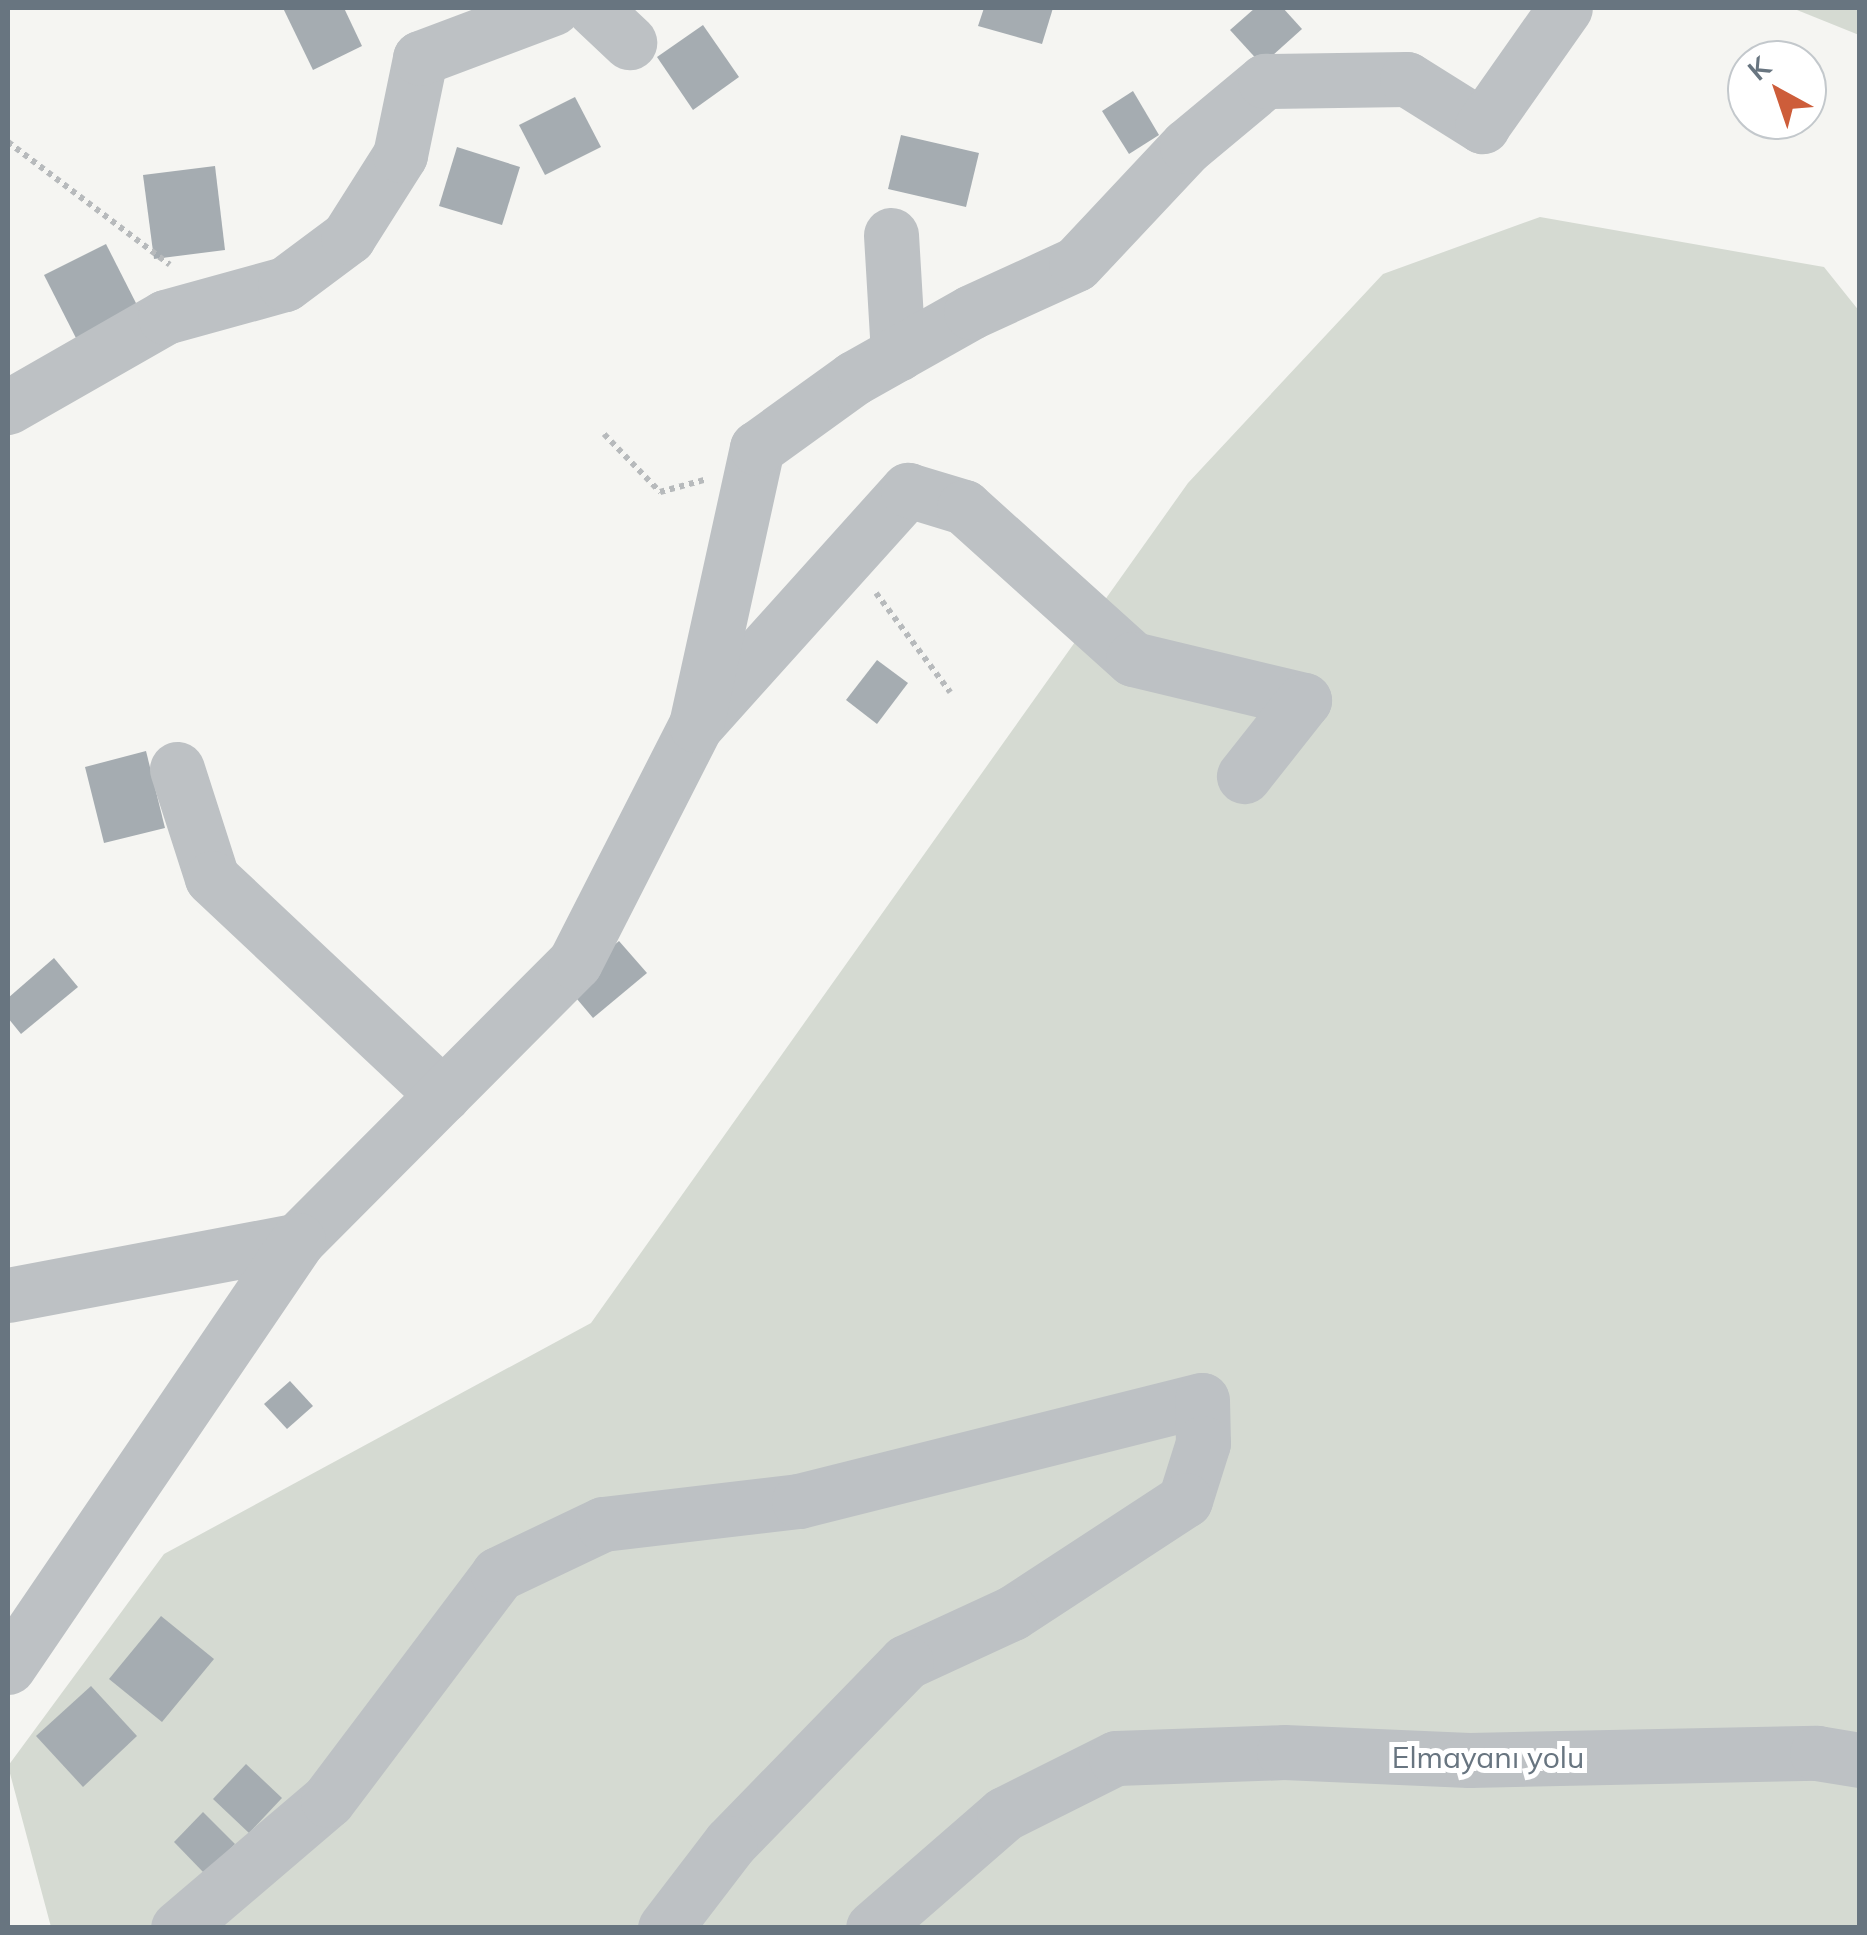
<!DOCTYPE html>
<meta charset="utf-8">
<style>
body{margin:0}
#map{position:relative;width:1867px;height:1935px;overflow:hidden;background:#f5f5f2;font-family:Mulish,sans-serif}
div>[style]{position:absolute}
.green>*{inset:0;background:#d5dad2}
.building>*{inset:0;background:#a5acb1}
.path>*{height:6px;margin-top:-3px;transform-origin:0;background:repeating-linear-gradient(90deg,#b7babc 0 5px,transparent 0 10px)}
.minor>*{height:55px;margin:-27.5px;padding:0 27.5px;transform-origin:27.5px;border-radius:27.5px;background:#bdc1c4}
span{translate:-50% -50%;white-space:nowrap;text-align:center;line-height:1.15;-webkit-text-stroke:10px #fff;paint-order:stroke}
.street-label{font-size:30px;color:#687580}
.frame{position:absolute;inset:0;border:10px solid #687580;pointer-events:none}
.north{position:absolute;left:1727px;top:40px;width:100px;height:100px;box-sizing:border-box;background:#fff;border:2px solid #c3c8cc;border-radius:50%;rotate:320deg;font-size:28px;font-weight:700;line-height:40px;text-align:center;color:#687580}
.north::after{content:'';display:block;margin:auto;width:35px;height:45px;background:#cd5d3a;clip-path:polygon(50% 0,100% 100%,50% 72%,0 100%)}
</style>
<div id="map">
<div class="green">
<i style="clip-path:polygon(1792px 8px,1859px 8px,1859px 35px)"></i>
<i style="clip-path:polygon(1540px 217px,1824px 267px,1860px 312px,1859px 1927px,51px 1927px,8px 1766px,164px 1554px,591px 1323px,1188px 483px,1383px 274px)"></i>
</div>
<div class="building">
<i style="clip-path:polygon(283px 8px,344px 8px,362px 46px,313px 70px)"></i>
<i style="clip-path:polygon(984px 8px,1053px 8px,1042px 44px,978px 26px)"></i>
<i style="clip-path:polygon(1255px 8px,1283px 8px,1302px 29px,1262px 65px,1230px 30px)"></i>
<i style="clip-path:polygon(703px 25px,739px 77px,693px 110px,657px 57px)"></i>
<i style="clip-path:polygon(1133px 91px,1159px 135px,1129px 154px,1102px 111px)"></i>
<i style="clip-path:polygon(575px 97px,601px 147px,545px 175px,519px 125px)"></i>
<i style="clip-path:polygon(901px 135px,979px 153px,966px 207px,888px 189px)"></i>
<i style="clip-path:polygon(457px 147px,520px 167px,502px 225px,439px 206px)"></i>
<i style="clip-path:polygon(215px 166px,225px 250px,154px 259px,143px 175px)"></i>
<i style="clip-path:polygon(106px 244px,140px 311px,78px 342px,44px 275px)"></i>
<i style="clip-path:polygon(877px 660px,908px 683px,877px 724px,846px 700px)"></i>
<i style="clip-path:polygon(146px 751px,165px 828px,104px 843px,85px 767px)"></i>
<i style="clip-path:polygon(619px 941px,647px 973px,593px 1018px,566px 986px)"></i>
<i style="clip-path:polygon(54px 958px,78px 987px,21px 1034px,8px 1018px,8px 998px)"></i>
<i style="clip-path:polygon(290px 1381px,313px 1406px,287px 1429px,264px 1404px)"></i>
<i style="clip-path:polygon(161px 1616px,214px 1659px,162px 1722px,109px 1679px)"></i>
<i style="clip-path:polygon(91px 1686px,137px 1736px,83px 1787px,36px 1736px)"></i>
<i style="clip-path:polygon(246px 1764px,282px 1798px,249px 1833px,213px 1799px)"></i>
<i style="clip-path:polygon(203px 1812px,235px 1844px,205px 1874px,174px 1842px)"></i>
</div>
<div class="path">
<i style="left:8px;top:142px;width:203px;rotate:37.2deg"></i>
<i style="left:604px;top:434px;width:81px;rotate:46deg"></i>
<i style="left:660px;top:492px;width:46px;rotate:-15.3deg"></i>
<i style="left:876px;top:593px;width:124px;rotate:53.2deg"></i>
</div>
<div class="minor">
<i style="left:593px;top:8px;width:50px;rotate:43.4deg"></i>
<i style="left:891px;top:235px;width:119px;rotate:86.6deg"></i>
<i style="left:8px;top:407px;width:181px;rotate:-29.8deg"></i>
<i style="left:165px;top:317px;width:124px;rotate:-15.4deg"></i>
<i style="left:285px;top:284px;width:79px;rotate:-36.7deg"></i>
<i style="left:348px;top:237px;width:97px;rotate:-57.6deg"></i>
<i style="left:400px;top:155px;width:99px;rotate:-78.3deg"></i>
<i style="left:420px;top:58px;width:142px;rotate:-20.6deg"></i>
<i style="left:698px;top:723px;width:314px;rotate:-48deg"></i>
<i style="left:908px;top:490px;width:59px;rotate:16.9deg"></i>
<i style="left:964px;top:507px;width:227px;rotate:42deg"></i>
<i style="left:1133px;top:659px;width:176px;rotate:13.5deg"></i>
<i style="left:1304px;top:700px;width:97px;rotate:128.3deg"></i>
<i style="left:177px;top:769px;width:114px;rotate:72.2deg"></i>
<i style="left:212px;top:878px;width:317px;rotate:43.2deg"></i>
<i style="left:298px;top:1240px;width:392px;rotate:-45.1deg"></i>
<i style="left:575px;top:962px;width:266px;rotate:-63deg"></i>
<i style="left:696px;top:725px;width:284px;rotate:-77.6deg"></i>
<i style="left:757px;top:448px;width:120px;rotate:-35.8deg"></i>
<i style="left:854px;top:378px;width:134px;rotate:-29.4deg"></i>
<i style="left:971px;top:312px;width:115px;rotate:-24.6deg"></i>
<i style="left:1076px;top:264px;width:162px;rotate:-46.8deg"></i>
<i style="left:1187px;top:146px;width:102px;rotate:-39.8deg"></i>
<i style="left:1265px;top:81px;width:142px;rotate:-0.8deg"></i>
<i style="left:1407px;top:79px;width:89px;rotate:32.1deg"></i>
<i style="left:1482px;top:126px;width:144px;rotate:-54.9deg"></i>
<i style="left:8px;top:1295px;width:295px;rotate:-10.7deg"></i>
<i style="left:298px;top:1240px;width:516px;rotate:124.18deg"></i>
<i style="left:178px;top:1928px;width:197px;rotate:-40.5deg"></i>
<i style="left:328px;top:1800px;width:283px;rotate:-53deg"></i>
<i style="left:498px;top:1574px;width:116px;rotate:-25.5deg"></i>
<i style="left:603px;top:1524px;width:197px;rotate:-6.7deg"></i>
<i style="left:799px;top:1501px;width:415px;rotate:-14.1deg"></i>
<i style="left:1202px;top:1400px;width:43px;rotate:88.7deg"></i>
<i style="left:1203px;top:1443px;width:60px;rotate:107.5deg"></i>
<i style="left:1185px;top:1500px;width:207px;rotate:146.8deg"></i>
<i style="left:1012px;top:1613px;width:117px;rotate:155.2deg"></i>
<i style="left:906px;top:1662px;width:252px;rotate:134.2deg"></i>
<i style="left:730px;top:1843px;width:107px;rotate:127.4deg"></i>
<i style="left:873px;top:1928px;width:174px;rotate:-41deg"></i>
<i style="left:1004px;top:1814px;width:125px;rotate:-26.6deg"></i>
<i style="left:1116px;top:1758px;width:168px;rotate:-2deg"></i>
<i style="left:1284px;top:1752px;width:185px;rotate:2.5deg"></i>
<i style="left:1469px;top:1760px;width:348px;rotate:-1.2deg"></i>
<i style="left:1817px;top:1753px;width:44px;rotate:9.2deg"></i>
</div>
<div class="street-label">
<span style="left:1488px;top:1757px">Elmayanı yolu</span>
</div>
<div class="frame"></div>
<div class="north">K</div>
</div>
